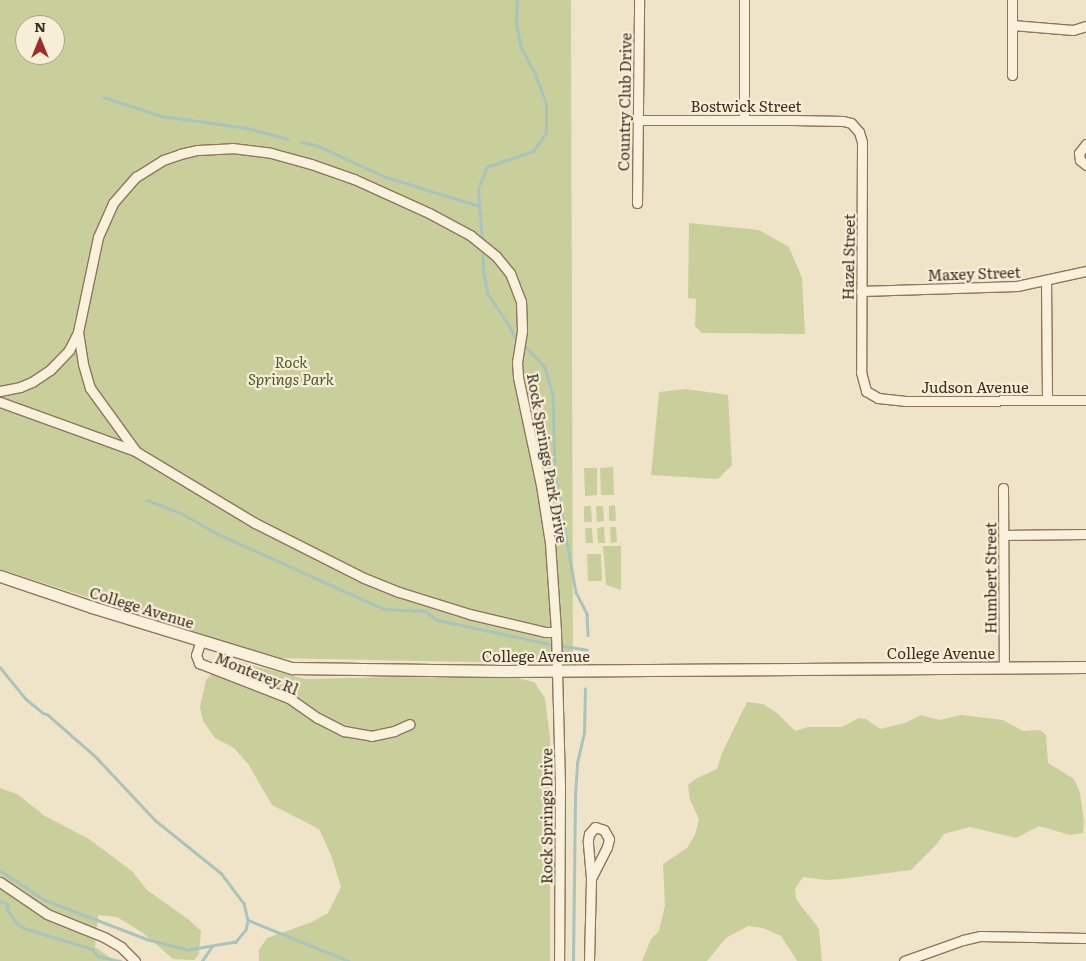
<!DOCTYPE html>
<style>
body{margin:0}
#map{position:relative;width:1086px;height:961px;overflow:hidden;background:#f0e4c8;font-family:Literata,serif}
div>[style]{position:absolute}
.green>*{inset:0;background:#c9cf9b}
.stream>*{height:2.5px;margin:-1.25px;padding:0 1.25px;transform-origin:1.25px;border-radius:1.25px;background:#a9c4bc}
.roads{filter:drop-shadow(1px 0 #8d765c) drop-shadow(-1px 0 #8d765c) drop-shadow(0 1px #8d765c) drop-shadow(0 -1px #8d765c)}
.minor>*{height:9px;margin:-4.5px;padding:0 4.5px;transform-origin:4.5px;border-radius:4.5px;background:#faf1dc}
.secondary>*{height:11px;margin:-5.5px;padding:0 5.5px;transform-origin:5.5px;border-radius:5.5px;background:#faf1dc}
span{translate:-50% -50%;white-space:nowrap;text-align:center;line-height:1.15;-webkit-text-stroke:4.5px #f7eed8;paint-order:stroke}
.street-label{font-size:15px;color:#3d2e20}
.park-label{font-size:15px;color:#4d5a26;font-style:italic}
.north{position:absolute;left:15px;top:15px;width:50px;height:50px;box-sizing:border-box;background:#f7eed8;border:1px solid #ada18e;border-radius:50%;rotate:0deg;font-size:14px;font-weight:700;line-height:20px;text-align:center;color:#3d2e20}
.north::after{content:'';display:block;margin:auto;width:18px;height:22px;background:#9e2a2b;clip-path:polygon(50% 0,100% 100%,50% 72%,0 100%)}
</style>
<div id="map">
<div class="green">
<i style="clip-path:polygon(evenodd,0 0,571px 0,573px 664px,275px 658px,0 569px,0 0,25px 25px,55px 25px,55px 55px,25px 55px,25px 25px)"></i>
<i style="clip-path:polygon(689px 223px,759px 230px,789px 247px,802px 278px,805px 334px,702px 333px,695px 326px,696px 299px,688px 298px)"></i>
<i style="clip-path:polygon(686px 389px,728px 395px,732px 465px,718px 479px,651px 475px,659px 392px)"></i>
<i style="clip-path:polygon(613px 467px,614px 495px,601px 495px,600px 468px)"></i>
<i style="clip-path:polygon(584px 468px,597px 468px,597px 495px,585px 496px)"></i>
<i style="clip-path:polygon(615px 505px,616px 521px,609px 521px,609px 506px)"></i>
<i style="clip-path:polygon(584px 506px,591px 506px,592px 522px,584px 522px)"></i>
<i style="clip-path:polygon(596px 506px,603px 506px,604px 521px,597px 522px)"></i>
<i style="clip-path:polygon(604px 527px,605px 543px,598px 543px,597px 528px)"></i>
<i style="clip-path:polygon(610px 527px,616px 527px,617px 542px,611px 543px)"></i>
<i style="clip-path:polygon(585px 528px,592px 528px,593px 543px,586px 543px)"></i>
<i style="clip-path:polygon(603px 546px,621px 546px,621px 590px,606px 585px)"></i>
<i style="clip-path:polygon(587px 554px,601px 554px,602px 581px,588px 581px)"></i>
<i style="clip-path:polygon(232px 660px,305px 679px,398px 677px,517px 678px,534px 682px,545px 698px,550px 737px,550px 961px,259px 961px,259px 950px,267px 938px,312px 922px,328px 913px,341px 887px,331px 855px,319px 829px,272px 805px,248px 764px,234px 748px,215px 738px,203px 721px,200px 707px,206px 680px,223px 662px)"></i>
<i style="clip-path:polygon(747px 702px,763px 704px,776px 712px,795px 731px,808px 727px,842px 727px,859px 718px,866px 719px,880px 729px,905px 723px,921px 715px,940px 720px,961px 715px,1003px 720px,1023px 731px,1040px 730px,1046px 735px,1048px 763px,1074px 779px,1080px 793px,1084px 821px,1083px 833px,1070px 835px,1039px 826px,1016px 838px,970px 827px,944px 834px,937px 844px,911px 870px,842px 879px,825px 880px,803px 877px,795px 889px,796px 899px,819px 929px,822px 961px,797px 961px,781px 936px,763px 928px,748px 926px,726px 938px,707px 961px,642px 961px,651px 939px,659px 931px,665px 905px,663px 864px,687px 848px,695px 835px,699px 819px,690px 800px,688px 785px,697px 778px,717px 769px,722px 753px)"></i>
<i style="clip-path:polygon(0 788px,17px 794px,45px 816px,89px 839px,132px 871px,147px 890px,188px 919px,201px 931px,199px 954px,194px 960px,173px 959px,143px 933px,117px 917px,98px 915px,95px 947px,115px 961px,0 961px)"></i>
</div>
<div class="stream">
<i style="left:103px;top:97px;width:62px;rotate:17.9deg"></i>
<i style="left:162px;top:116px;width:86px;rotate:8deg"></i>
<i style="left:247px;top:128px;width:42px;rotate:15deg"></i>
<i style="left:301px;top:142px;width:15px;rotate:11deg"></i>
<i style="left:316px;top:145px;width:77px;rotate:24.6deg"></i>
<i style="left:386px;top:177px;width:97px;rotate:17.3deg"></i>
<i style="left:482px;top:241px;width:52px;rotate:-94.4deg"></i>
<i style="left:478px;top:189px;width:24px;rotate:-68deg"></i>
<i style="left:487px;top:167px;width:49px;rotate:-19.2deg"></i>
<i style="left:533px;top:151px;width:22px;rotate:-54deg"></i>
<i style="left:546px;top:133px;width:29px;rotate:-90deg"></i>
<i style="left:546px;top:104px;width:32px;rotate:-110deg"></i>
<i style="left:535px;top:74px;width:30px;rotate:-118deg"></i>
<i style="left:521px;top:48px;width:25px;rotate:-102deg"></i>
<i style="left:516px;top:24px;width:24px;rotate:-88deg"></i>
<i style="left:483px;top:249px;width:25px;rotate:88deg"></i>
<i style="left:484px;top:274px;width:20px;rotate:79deg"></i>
<i style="left:488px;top:294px;width:34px;rotate:56deg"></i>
<i style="left:507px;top:322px;width:17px;rotate:62deg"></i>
<i style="left:523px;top:344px;width:32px;rotate:46deg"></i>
<i style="left:545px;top:367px;width:29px;rotate:74deg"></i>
<i style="left:553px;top:395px;width:78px;rotate:88.5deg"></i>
<i style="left:555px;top:473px;width:121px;rotate:80deg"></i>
<i style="left:576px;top:592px;width:25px;rotate:63deg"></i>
<i style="left:587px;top:614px;width:21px;rotate:87deg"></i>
<i style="left:147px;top:500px;width:36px;rotate:21deg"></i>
<i style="left:181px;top:513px;width:43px;rotate:29.6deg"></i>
<i style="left:218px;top:534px;width:182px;rotate:24.3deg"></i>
<i style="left:384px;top:609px;width:41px;rotate:2.8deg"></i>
<i style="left:425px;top:611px;width:16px;rotate:35deg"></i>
<i style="left:438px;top:620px;width:115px;rotate:12.1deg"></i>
<i style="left:563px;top:646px;width:24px;rotate:9deg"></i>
<i style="left:0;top:667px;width:41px;rotate:50.9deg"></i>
<i style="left:26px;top:699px;width:22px;rotate:39deg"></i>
<i style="left:43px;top:713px;width:4px;rotate:14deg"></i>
<i style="left:47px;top:714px;width:67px;rotate:41.3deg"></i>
<i style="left:97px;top:758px;width:85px;rotate:46.9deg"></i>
<i style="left:155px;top:820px;width:85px;rotate:38.8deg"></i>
<i style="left:221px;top:873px;width:38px;rotate:53deg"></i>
<i style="left:244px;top:903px;width:17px;rotate:77deg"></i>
<i style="left:248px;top:920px;width:10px;rotate:101deg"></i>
<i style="left:246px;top:930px;width:16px;rotate:130deg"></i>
<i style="left:236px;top:942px;width:50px;rotate:170.7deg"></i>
<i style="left:187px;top:950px;width:40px;rotate:-165.6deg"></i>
<i style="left:148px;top:940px;width:111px;rotate:-159deg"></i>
<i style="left:44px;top:900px;width:53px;rotate:-146.6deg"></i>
<i style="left:0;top:901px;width:8px;rotate:23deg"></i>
<i style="left:7px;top:904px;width:7px;rotate:82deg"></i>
<i style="left:8px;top:911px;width:15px;rotate:53deg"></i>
<i style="left:17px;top:923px;width:9px;rotate:36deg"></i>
<i style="left:24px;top:928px;width:71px;rotate:17.2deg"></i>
<i style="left:92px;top:949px;width:9px;rotate:49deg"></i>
<i style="left:98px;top:956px;width:23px;rotate:13deg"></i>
<i style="left:248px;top:920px;width:109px;rotate:22.1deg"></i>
<i style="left:202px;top:961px;width:18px;rotate:-56deg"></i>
<i style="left:573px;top:961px;width:167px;rotate:-89.3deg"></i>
<i style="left:575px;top:794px;width:31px;rotate:-86deg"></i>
<i style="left:577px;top:763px;width:32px;rotate:-77deg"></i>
<i style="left:584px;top:732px;width:43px;rotate:-88.7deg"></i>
</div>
<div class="roads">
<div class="minor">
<i style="left:744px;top:0;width:120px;rotate:90deg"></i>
<i style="left:1012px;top:25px;width:61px;rotate:4.7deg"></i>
<i style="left:1073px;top:30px;width:14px;rotate:-17deg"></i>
<i style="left:1012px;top:75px;width:75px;rotate:-90deg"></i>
<i style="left:638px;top:120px;width:156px"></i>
<i style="left:794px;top:120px;width:49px;rotate:1.2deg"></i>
<i style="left:843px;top:121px;width:8px;rotate:14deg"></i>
<i style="left:851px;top:123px;width:12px;rotate:48deg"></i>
<i style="left:859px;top:132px;width:10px;rotate:73deg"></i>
<i style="left:862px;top:142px;width:230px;rotate:90.2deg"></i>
<i style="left:861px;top:372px;width:20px;rotate:75deg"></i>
<i style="left:866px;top:391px;width:14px;rotate:30deg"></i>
<i style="left:878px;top:398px;width:28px;rotate:6deg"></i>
<i style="left:906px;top:401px;width:180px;rotate:-0.3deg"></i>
<i style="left:1086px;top:144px;width:11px;rotate:128deg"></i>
<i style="left:1079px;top:153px;width:7px;rotate:82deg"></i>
<i style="left:1080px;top:160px;width:8px;rotate:40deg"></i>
<i style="left:637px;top:203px;width:203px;rotate:-89.4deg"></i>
<i style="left:1046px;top:281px;width:119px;rotate:89.5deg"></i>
<i style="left:861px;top:291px;width:156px;rotate:-1.8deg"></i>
<i style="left:1017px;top:286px;width:71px;rotate:-12.3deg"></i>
<i style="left:78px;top:332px;width:32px;rotate:81deg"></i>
<i style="left:83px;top:364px;width:25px;rotate:74deg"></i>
<i style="left:90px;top:388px;width:77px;rotate:54deg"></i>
<i style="left:0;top:391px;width:20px;rotate:-11deg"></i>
<i style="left:20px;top:387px;width:13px;rotate:-23deg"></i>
<i style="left:32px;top:382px;width:22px;rotate:-34deg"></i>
<i style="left:50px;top:370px;width:28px;rotate:-46deg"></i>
<i style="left:69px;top:350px;width:20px;rotate:-63deg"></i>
<i style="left:78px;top:332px;width:97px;rotate:-78.1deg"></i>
<i style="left:98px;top:237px;width:37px;rotate:-66deg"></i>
<i style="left:113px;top:203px;width:35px;rotate:-49deg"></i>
<i style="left:136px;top:177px;width:32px;rotate:-32deg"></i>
<i style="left:163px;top:160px;width:18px;rotate:-19deg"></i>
<i style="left:180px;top:154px;width:18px;rotate:-13deg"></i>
<i style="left:198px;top:150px;width:34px;rotate:-3deg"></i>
<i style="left:232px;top:148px;width:39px;rotate:7deg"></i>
<i style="left:271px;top:153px;width:41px;rotate:15.4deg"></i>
<i style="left:311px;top:164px;width:46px;rotate:19.2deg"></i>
<i style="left:354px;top:179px;width:82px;rotate:24.4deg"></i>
<i style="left:429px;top:213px;width:47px;rotate:28.2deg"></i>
<i style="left:470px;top:235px;width:33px;rotate:39deg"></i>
<i style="left:496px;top:256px;width:22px;rotate:51deg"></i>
<i style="left:510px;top:273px;width:30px;rotate:69deg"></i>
<i style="left:521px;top:301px;width:30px;rotate:88deg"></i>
<i style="left:522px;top:331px;width:31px;rotate:99deg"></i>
<i style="left:517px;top:362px;width:15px;rotate:86deg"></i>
<i style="left:518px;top:377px;width:110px;rotate:78deg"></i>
<i style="left:541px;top:485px;width:59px;rotate:81.2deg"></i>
<i style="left:550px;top:543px;width:89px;rotate:86.1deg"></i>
<i style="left:556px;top:632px;width:152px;rotate:88.5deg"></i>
<i style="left:560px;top:784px;width:177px;rotate:90.3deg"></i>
<i style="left:0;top:402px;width:144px;rotate:19.9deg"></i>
<i style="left:135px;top:451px;width:140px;rotate:31deg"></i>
<i style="left:255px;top:523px;width:122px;rotate:26.8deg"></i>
<i style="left:364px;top:578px;width:38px;rotate:22deg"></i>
<i style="left:399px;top:592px;width:73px;rotate:17.4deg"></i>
<i style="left:469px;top:614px;width:78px;rotate:13.3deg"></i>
<i style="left:545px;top:632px;width:11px"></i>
<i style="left:1003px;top:488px;width:180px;rotate:89.7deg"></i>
<i style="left:1005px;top:535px;width:81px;rotate:-0.7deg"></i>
<i style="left:201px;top:640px;width:16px;rotate:108deg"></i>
<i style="left:196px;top:655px;width:9px;rotate:69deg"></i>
<i style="left:199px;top:663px;width:97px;rotate:21.3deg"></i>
<i style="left:289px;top:698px;width:35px;rotate:35deg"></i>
<i style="left:318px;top:718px;width:29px;rotate:27deg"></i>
<i style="left:344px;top:731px;width:27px;rotate:10deg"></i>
<i style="left:371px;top:736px;width:24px;rotate:-12deg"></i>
<i style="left:394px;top:731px;width:17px;rotate:-24deg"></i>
<i style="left:0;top:882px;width:57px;rotate:34.2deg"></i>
<i style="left:47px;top:914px;width:61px;rotate:22deg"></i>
<i style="left:104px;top:937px;width:20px;rotate:30deg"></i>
<i style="left:121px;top:947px;width:20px;rotate:45deg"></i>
<i style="left:589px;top:961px;width:83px;rotate:-88.6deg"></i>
<i style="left:591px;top:878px;width:38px;rotate:-95deg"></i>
<i style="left:588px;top:840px;width:6px;rotate:-81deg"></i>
<i style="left:589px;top:834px;width:9px;rotate:-49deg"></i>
<i style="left:595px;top:827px;width:9px;rotate:18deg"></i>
<i style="left:604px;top:830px;width:10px;rotate:61deg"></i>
<i style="left:609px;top:839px;width:8px;rotate:104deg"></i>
<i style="left:607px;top:847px;width:35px;rotate:117deg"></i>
<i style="left:904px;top:961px;width:63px;rotate:-19.6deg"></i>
<i style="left:963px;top:940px;width:17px;rotate:-13deg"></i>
<i style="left:980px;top:936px;width:106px;rotate:1.1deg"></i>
</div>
<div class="secondary">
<i style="left:0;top:576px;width:97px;rotate:18.6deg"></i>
<i style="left:92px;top:607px;width:209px;rotate:17deg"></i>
<i style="left:292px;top:668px;width:210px;rotate:0.8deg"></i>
<i style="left:502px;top:671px;width:584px;rotate:-0.39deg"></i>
</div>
</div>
<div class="street-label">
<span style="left:624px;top:102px;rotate:-89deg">Country Club Drive</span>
<span style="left:746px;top:106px">Bostwick Street</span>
<span style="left:848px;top:257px;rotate:-89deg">Hazel Street</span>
<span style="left:974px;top:273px;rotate:-2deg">Maxey Street</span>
<span style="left:975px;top:387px">Judson Avenue</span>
<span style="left:548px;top:458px;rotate:80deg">Rock Springs Park Drive</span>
<span style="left:990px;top:578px;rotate:-90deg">Humbert Street</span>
<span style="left:142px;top:607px;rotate:17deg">College Avenue</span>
<span style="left:941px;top:653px">College Avenue</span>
<span style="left:536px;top:656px">College Avenue</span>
<span style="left:257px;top:673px;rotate:22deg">Monterey Rl</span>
<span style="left:546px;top:816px;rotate:-90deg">Rock Springs Drive</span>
</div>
<div class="park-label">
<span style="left:291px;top:370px">Rock<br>Springs Park</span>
</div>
<div class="north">N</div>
</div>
